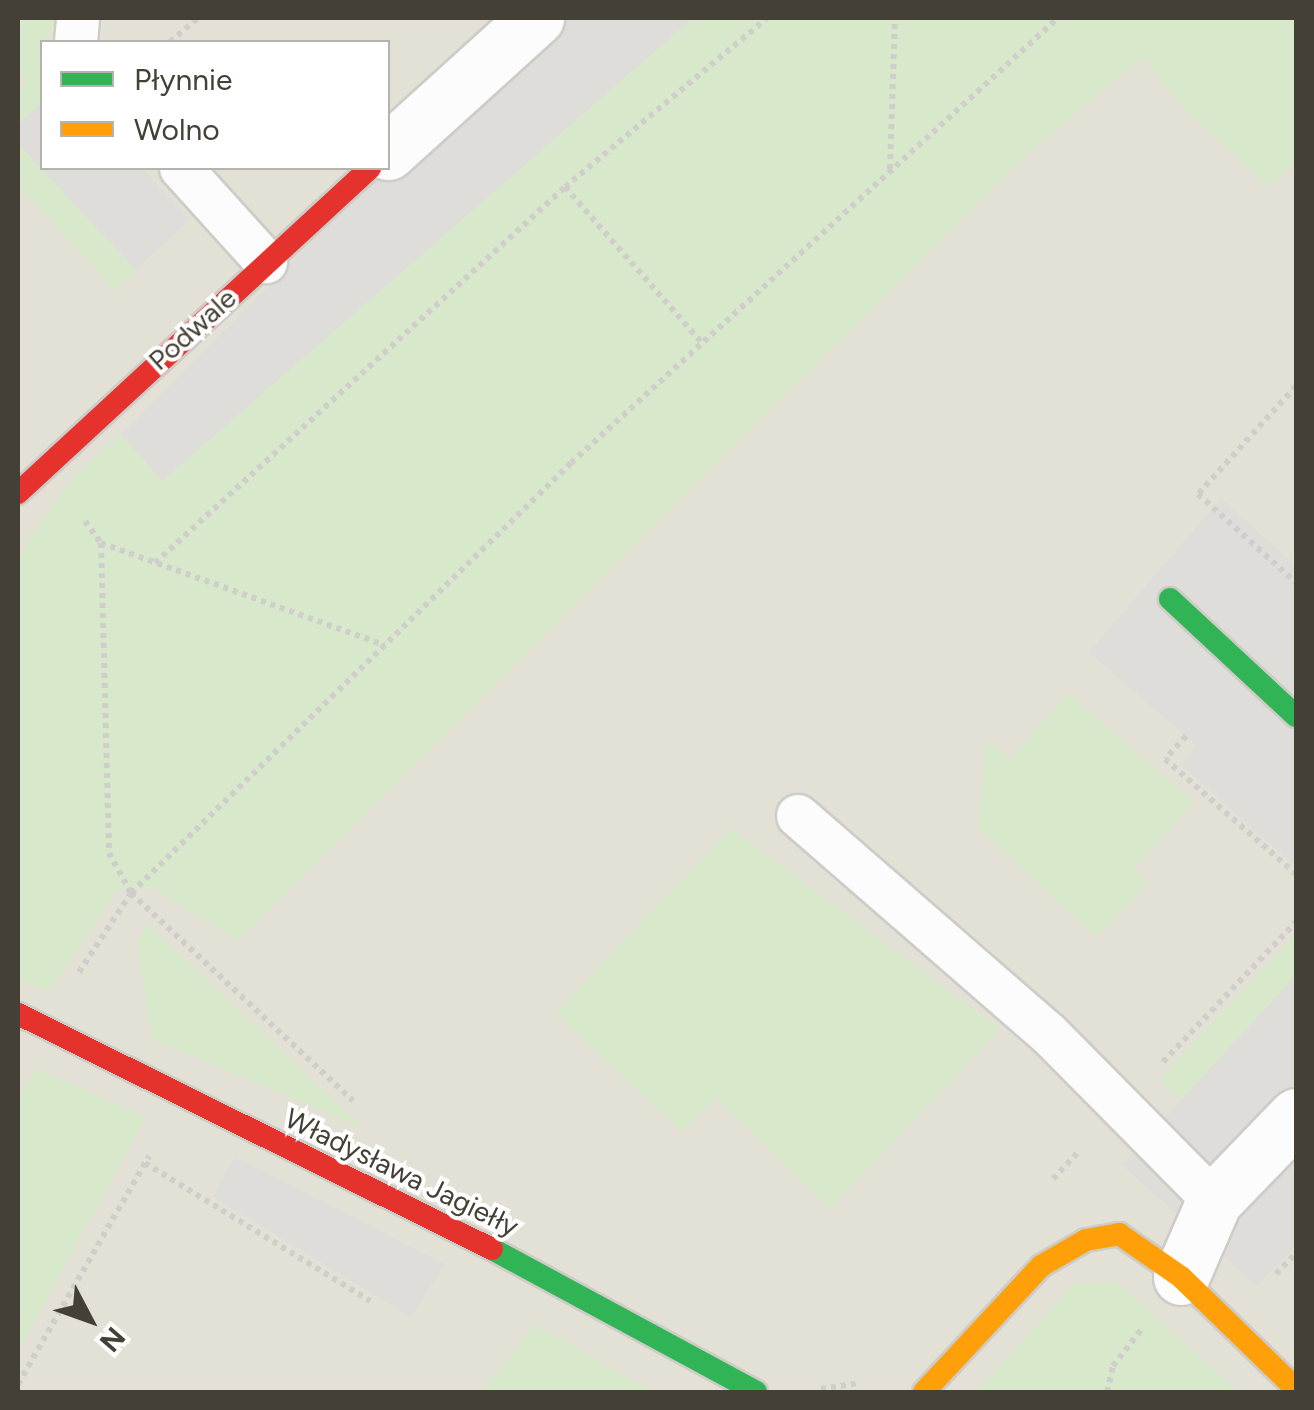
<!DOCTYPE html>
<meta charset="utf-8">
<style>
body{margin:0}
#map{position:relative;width:1314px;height:1410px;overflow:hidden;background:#efeee9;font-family:Figtree,sans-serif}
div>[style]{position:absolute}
.residential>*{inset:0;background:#e3e0d6}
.green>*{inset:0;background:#d8e8ca}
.parking>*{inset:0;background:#deddd9}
.path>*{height:6px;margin-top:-3px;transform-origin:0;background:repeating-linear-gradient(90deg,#d0ceca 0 5px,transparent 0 10px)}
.roads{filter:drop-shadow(2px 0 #cdccc7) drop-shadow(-2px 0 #cdccc7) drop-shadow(0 2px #cdccc7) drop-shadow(0 -2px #cdccc7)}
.lane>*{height:42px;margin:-21px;padding:0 21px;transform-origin:21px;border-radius:21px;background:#fdfcfc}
.street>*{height:55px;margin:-27.5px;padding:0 27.5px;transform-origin:27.5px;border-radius:27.5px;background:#fdfcfc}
.fast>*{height:22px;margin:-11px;padding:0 11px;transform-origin:11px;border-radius:11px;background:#30b455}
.slow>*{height:22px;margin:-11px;padding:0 11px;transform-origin:11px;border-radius:11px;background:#ff9f0a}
.jam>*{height:22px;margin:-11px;padding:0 11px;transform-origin:11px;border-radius:11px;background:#e5322d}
span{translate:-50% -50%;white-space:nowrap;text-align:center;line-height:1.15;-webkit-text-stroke:8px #fff;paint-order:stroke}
.street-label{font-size:28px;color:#444035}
.frame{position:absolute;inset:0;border:20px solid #444035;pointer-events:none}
.legend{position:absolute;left:40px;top:40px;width:350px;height:130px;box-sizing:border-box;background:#fff;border:2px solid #b4b3ae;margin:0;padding:12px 18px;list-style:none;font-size:30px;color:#444035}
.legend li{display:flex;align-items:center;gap:20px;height:50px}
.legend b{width:50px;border:2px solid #b4b3ae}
.north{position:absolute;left:40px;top:1270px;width:100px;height:100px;-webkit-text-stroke:8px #fff;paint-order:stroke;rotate:131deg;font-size:28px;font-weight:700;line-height:40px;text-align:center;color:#444035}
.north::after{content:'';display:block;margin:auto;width:35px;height:45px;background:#444035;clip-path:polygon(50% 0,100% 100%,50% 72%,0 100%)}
</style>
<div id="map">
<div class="residential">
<i style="clip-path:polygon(evenodd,18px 18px,1296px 18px,1296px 1392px,18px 1392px,18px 18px,42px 42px,388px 42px,388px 168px,42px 168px,42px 42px)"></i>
</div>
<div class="green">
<i style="clip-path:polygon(18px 18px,68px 18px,39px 48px,42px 102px,18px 125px,18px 89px,26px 84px,18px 68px)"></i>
<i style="clip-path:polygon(693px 18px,1296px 18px,1296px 163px,1269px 187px,1182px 107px,1142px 57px,1026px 155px,238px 941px,154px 888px,117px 890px,49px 991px,18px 979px,18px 565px,30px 537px,76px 475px,121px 434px,163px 480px)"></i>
<i style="clip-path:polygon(18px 144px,136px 270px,116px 291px,18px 185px)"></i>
<i style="clip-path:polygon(1068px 693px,1194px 803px,1133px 868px,1149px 883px,1096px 937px,978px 827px,987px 740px,1010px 759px)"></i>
<i style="clip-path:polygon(731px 828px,1000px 1029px,830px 1209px,716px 1098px,682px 1132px,555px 1013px)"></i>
<i style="clip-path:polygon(147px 923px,363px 1128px,152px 1039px,137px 945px)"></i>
<i style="clip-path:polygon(1296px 933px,1296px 976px,1181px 1099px,1159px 1080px)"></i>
<i style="clip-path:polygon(36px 1068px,146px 1117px,18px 1351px,18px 1102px)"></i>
<i style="clip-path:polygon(1117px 1282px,1239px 1392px,977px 1392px,1074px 1284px)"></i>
<i style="clip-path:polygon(535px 1324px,653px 1392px,482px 1392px)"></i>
</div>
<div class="parking">
<i style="clip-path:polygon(536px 18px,693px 18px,162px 481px,121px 434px)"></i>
<i style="clip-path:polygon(42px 102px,42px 168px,142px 168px,190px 219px,136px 270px,18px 144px,18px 125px)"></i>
<i style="clip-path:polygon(1221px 498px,1296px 566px,1296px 867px,1181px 765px,1197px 746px,1089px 652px)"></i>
<i style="clip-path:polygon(1296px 975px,1296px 1245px,1257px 1286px,1122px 1165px)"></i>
<i style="clip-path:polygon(235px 1157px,445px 1264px,411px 1317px,213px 1197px)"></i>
</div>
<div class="path">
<i style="left:170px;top:42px;width:37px;rotate:-41deg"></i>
<i style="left:890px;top:169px;width:151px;rotate:-88.1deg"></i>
<i style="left:565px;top:187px;width:208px;rotate:48.7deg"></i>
<i style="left:1296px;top:386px;width:146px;rotate:132.2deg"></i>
<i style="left:1198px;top:494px;width:132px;rotate:42.2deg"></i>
<i style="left:85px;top:521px;width:27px;rotate:54deg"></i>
<i style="left:101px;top:543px;width:310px;rotate:88.5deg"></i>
<i style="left:109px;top:853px;width:46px;rotate:61.2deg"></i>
<i style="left:131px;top:893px;width:304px;rotate:43.1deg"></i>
<i style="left:101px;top:543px;width:301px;rotate:19.8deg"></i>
<i style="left:155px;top:563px;width:556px;rotate:-42.52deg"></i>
<i style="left:565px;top:187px;width:263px;rotate:-39.9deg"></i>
<i style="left:1186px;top:736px;width:31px;rotate:132deg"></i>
<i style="left:1165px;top:759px;width:174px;rotate:41.3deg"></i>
<i style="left:79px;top:972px;width:95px;rotate:-56.6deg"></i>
<i style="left:131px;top:893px;width:615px;rotate:-44.34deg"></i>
<i style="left:571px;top:463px;width:660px;rotate:-42.42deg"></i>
<i style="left:1163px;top:1062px;width:193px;rotate:-46.5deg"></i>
<i style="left:145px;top:1163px;width:264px;rotate:31.5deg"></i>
<i style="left:1053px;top:1179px;width:38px;rotate:-47deg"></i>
<i style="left:1276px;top:1274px;width:29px;rotate:-46deg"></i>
<i style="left:18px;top:1384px;width:263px;rotate:-60.1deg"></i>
<i style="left:821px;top:1389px;width:36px;rotate:-9deg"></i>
<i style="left:1107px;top:1392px;width:27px;rotate:-77deg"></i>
<i style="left:1113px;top:1366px;width:46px;rotate:-52.1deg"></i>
</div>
<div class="roads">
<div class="lane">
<i style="left:76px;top:42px;width:24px;rotate:-85deg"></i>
<i style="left:181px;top:168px;width:127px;rotate:47.9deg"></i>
<i style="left:798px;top:816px;width:331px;rotate:41deg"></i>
<i style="left:1048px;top:1033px;width:236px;rotate:45.3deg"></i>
</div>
<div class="street">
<i style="left:388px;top:152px;width:200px;rotate:-42.2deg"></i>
<i style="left:1181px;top:1277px;width:83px;rotate:-66.5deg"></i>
<i style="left:1214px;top:1201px;width:118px;rotate:-46deg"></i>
</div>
<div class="fast">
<i style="left:1170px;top:599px;width:172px;rotate:42.9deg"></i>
<i style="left:492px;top:1249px;width:300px;rotate:28.4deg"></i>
</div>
<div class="slow">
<i style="left:924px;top:1392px;width:172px;rotate:-47.1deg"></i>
<i style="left:1041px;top:1266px;width:52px;rotate:-30deg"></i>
<i style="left:1086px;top:1240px;width:34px;rotate:-10deg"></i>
<i style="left:1119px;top:1234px;width:75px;rotate:34.7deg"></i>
<i style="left:1181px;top:1277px;width:161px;rotate:44.2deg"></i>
</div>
<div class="jam">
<i style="left:18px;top:493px;width:479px;rotate:-42.7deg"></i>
<i style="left:18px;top:1014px;width:529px;rotate:26.37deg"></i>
</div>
</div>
<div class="street-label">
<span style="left:192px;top:329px;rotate:-42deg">Podwale</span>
<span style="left:402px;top:1172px;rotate:26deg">Władysława Jagiełły</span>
</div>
<div class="frame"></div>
<ul class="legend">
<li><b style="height:12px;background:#30b455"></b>Płynnie</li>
<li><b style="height:12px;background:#ff9f0a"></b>Wolno</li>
</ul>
<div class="north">N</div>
</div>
